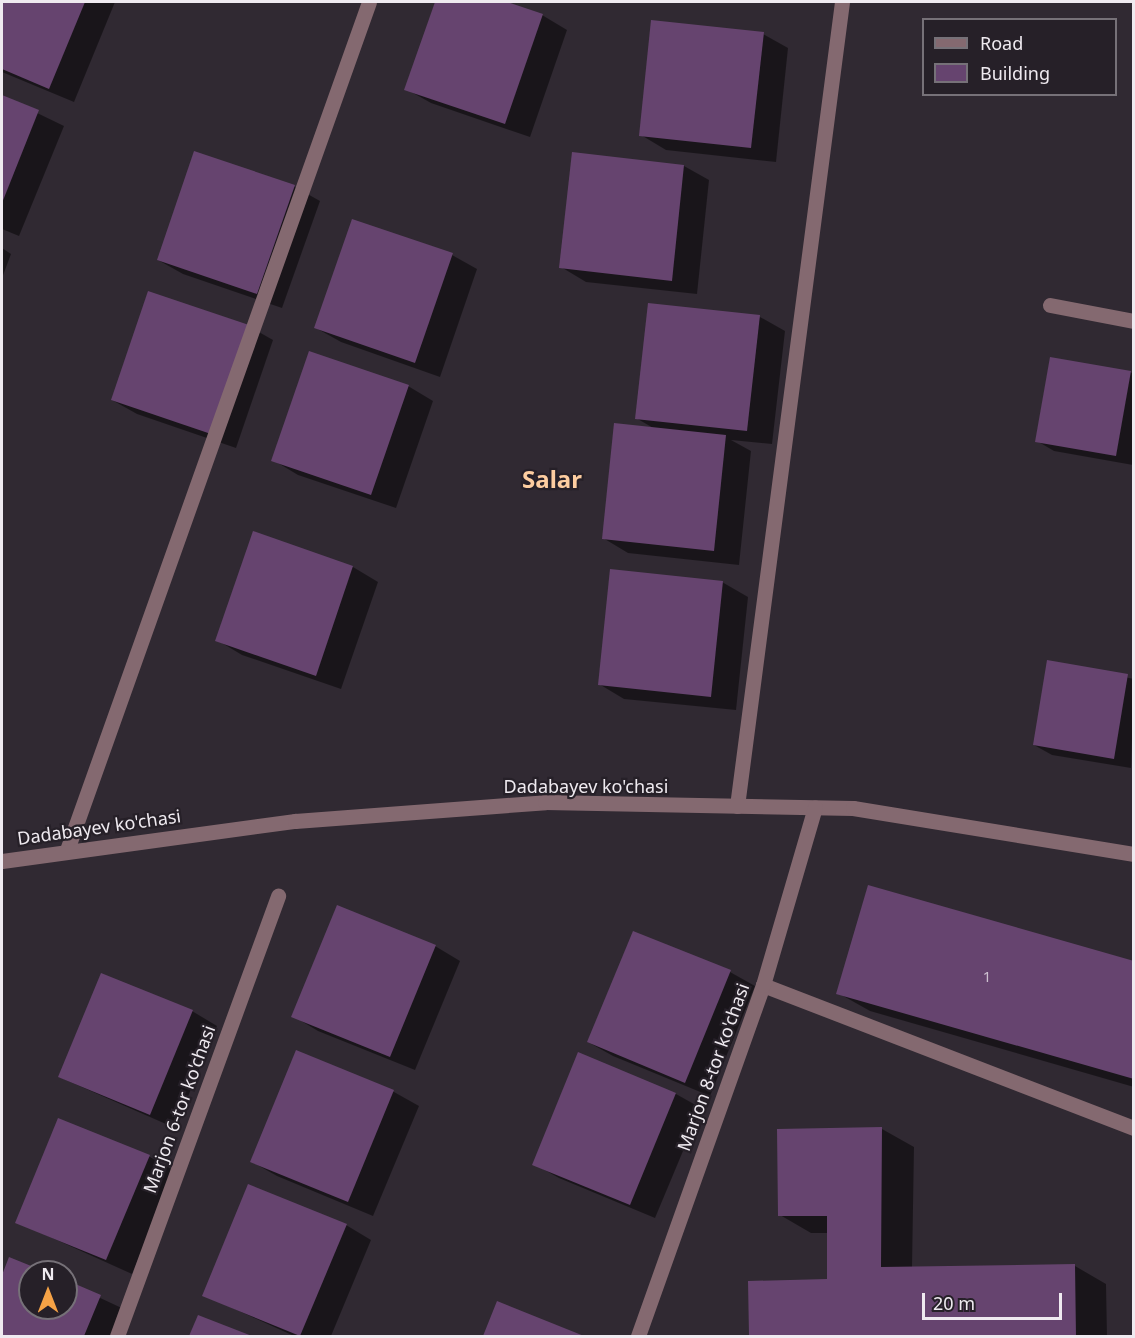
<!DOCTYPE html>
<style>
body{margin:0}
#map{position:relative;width:1135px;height:1338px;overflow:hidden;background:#302932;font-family:"Noto Sans",sans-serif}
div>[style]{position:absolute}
.shadow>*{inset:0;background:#0007}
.building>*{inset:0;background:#66446f}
.minor>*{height:15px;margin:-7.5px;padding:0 7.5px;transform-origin:7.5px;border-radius:7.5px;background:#846970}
span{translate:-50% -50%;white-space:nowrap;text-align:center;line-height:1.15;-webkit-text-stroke:4.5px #262028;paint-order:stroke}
.number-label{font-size:15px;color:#cdc0d0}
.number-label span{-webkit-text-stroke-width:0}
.street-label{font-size:18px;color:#efeaf0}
.district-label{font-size:24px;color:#fdcda0;font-weight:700}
.frame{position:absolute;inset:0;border:3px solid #efeaf0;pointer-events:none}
.legend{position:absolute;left:922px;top:18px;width:195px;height:78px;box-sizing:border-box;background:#262028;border:2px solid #767178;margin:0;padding:8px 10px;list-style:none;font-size:18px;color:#efeaf0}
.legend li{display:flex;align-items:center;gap:12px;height:30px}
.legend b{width:30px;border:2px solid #767178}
.north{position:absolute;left:18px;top:1260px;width:60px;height:60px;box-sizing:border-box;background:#262028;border:2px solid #767178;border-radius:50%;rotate:0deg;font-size:16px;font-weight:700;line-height:24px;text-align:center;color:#efeaf0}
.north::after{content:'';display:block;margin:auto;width:21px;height:27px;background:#f5a246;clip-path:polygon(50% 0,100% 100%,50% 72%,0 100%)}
.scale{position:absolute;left:922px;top:1293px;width:140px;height:27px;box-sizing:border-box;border:3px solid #efeaf0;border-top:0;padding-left:8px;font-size:18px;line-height:21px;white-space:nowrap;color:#efeaf0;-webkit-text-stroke:4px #262028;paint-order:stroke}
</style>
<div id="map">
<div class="shadow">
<i style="clip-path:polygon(2px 2px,115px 2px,74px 102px,2px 72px)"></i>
<i style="clip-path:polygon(436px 2px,502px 2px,542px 15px,567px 30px,530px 137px,431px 103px,406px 89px)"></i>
<i style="clip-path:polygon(763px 34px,788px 48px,776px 162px,666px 150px,641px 135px)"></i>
<i style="clip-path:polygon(2px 96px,64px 126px,19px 236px,2px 229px)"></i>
<i style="clip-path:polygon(195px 153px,295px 187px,320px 201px,282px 308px,183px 274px,158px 260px)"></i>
<i style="clip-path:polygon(573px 154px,684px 166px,709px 180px,697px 294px,586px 282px,561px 267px)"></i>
<i style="clip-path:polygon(2px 248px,11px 254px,2px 278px)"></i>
<i style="clip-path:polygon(452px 255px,477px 269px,440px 377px,341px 342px,316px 328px)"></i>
<i style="clip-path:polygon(760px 317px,785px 331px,772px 444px,731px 440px,751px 451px,739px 565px,628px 553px,603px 538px,655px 429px,636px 418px)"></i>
<i style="clip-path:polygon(248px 326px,273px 340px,236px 448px,137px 414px,112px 400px)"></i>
<i style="clip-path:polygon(1130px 372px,1134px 374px,1133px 465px,1054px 451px,1037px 441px)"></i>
<i style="clip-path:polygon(408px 386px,433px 401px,396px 508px,298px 475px,273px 460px)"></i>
<i style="clip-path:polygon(254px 533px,353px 567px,378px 582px,341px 689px,242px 655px,217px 640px)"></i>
<i style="clip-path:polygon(722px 582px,748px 597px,736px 710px,624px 699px,599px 684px)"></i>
<i style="clip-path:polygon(1049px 662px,1134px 679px,1131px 768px,1052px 755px,1034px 745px)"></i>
<i style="clip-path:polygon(633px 933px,730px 972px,755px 986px,710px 1096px,613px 1056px,588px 1042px)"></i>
<i style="clip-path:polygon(435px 946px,460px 961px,415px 1070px,318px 1031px,293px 1016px)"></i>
<i style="clip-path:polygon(1134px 962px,1134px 1087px,870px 1011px,838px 993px)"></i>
<i style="clip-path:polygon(192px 1011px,217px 1026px,175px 1128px,59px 1077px)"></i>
<i style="clip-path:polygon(297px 1052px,394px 1092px,419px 1106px,373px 1216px,277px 1176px,252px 1162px)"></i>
<i style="clip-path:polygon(579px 1054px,676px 1094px,701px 1108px,655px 1218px,559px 1178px,534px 1164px)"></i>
<i style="clip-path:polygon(59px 1120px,150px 1157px,175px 1171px,132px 1274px,17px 1222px)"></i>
<i style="clip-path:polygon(882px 1129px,914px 1147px,912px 1268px,1075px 1266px,1106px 1284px,1107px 1336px,751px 1336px,749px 1282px,829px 1281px,828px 1233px,811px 1233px,780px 1215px,779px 1130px)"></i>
<i style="clip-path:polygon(346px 1225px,371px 1240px,331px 1336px,294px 1336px,204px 1295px)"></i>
<i style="clip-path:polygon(10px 1259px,43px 1272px,30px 1272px,30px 1308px,66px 1308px,66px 1282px,126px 1310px,115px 1336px,2px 1336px,2px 1279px)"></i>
<i style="clip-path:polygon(498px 1303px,581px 1336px,484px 1336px)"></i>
<i style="clip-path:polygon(199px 1317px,249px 1336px,191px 1336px)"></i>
</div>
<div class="building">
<i style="clip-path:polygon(2px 2px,85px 2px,49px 89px,2px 69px)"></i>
<i style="clip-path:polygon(435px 2px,507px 2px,543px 14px,505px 124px,404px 90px)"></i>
<i style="clip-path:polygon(651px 20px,764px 32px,751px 148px,639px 136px)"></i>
<i style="clip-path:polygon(2px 95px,39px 110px,2px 203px)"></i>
<i style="clip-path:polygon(194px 151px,295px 185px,257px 294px,157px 260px)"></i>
<i style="clip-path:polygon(572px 152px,684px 165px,672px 281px,559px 268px)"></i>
<i style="clip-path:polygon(352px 219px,453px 253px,415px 363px,314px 328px)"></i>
<i style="clip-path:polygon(148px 291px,249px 325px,211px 434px,111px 400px)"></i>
<i style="clip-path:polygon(648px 303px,760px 315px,747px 431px,635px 419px)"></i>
<i style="clip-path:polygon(309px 351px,409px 385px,371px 495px,271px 461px)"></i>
<i style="clip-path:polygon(1050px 357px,1131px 371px,1116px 456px,1035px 442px)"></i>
<i style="clip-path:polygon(614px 423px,726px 435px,714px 551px,602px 539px)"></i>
<i style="clip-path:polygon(253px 531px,353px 566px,316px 676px,215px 641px)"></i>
<i style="clip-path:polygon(610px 569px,723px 581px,711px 697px,598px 685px)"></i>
<i style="clip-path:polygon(1047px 660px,1128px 674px,1114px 759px,1033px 745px)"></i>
<i style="clip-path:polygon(868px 885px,1134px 961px,1134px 1079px,836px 994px)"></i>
<i style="clip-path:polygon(337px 905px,436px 945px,390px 1057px,291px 1017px)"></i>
<i style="clip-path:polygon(633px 931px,731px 970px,685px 1083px,587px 1042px)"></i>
<i style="clip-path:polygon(101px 973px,193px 1010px,150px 1115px,58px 1077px)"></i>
<i style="clip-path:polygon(296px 1050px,394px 1090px,348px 1202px,250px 1162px)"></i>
<i style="clip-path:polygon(578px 1052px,676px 1093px,630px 1205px,532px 1165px)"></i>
<i style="clip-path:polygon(58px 1118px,150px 1155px,106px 1260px,15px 1223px)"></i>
<i style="clip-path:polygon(882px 1127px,881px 1267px,1075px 1264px,1076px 1336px,749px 1336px,748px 1281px,827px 1279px,827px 1216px,778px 1216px,777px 1129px)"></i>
<i style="clip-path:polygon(248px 1184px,347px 1224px,300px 1336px,202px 1296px)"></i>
<i style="clip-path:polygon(9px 1257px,46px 1272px,30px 1272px,30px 1308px,66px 1308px,66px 1280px,101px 1295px,84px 1336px,2px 1336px,2px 1275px)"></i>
<i style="clip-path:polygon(497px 1301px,584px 1336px,483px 1336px)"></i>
<i style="clip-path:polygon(198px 1315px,252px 1336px,189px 1336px)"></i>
</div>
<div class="minor">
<i style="left:1050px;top:305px;width:86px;rotate:10.8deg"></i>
<i style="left:737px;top:806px;width:811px;rotate:-82.56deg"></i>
<i style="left:67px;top:850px;width:900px;rotate:-70.4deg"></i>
<i style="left:2px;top:861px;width:296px;rotate:-7.8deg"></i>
<i style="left:295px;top:821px;width:251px;rotate:-4.3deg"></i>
<i style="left:545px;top:802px;width:308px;rotate:1.1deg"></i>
<i style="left:853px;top:808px;width:285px;rotate:9.3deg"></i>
<i style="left:763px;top:985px;width:398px;rotate:21.1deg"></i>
<i style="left:117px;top:1336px;width:469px;rotate:-69.9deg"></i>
<i style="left:638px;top:1336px;width:373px;rotate:-70.4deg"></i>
<i style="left:763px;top:985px;width:185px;rotate:-73.7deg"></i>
</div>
<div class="number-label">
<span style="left:987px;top:977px">1</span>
</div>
<div class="street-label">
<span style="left:586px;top:786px">Dadabayev ko'chasi</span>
<span style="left:99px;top:827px;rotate:-8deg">Dadabayev ko'chasi</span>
<span style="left:713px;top:1067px;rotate:-70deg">Marjon 8-tor ko'chasi</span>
<span style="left:179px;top:1109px;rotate:-70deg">Marjon 6-tor ko'chasi</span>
</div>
<div class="district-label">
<span style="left:552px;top:479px">Salar</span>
</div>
<div class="frame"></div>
<ul class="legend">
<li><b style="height:8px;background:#846970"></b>Road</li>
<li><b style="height:16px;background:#66446f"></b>Building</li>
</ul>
<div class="north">N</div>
<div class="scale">20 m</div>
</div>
